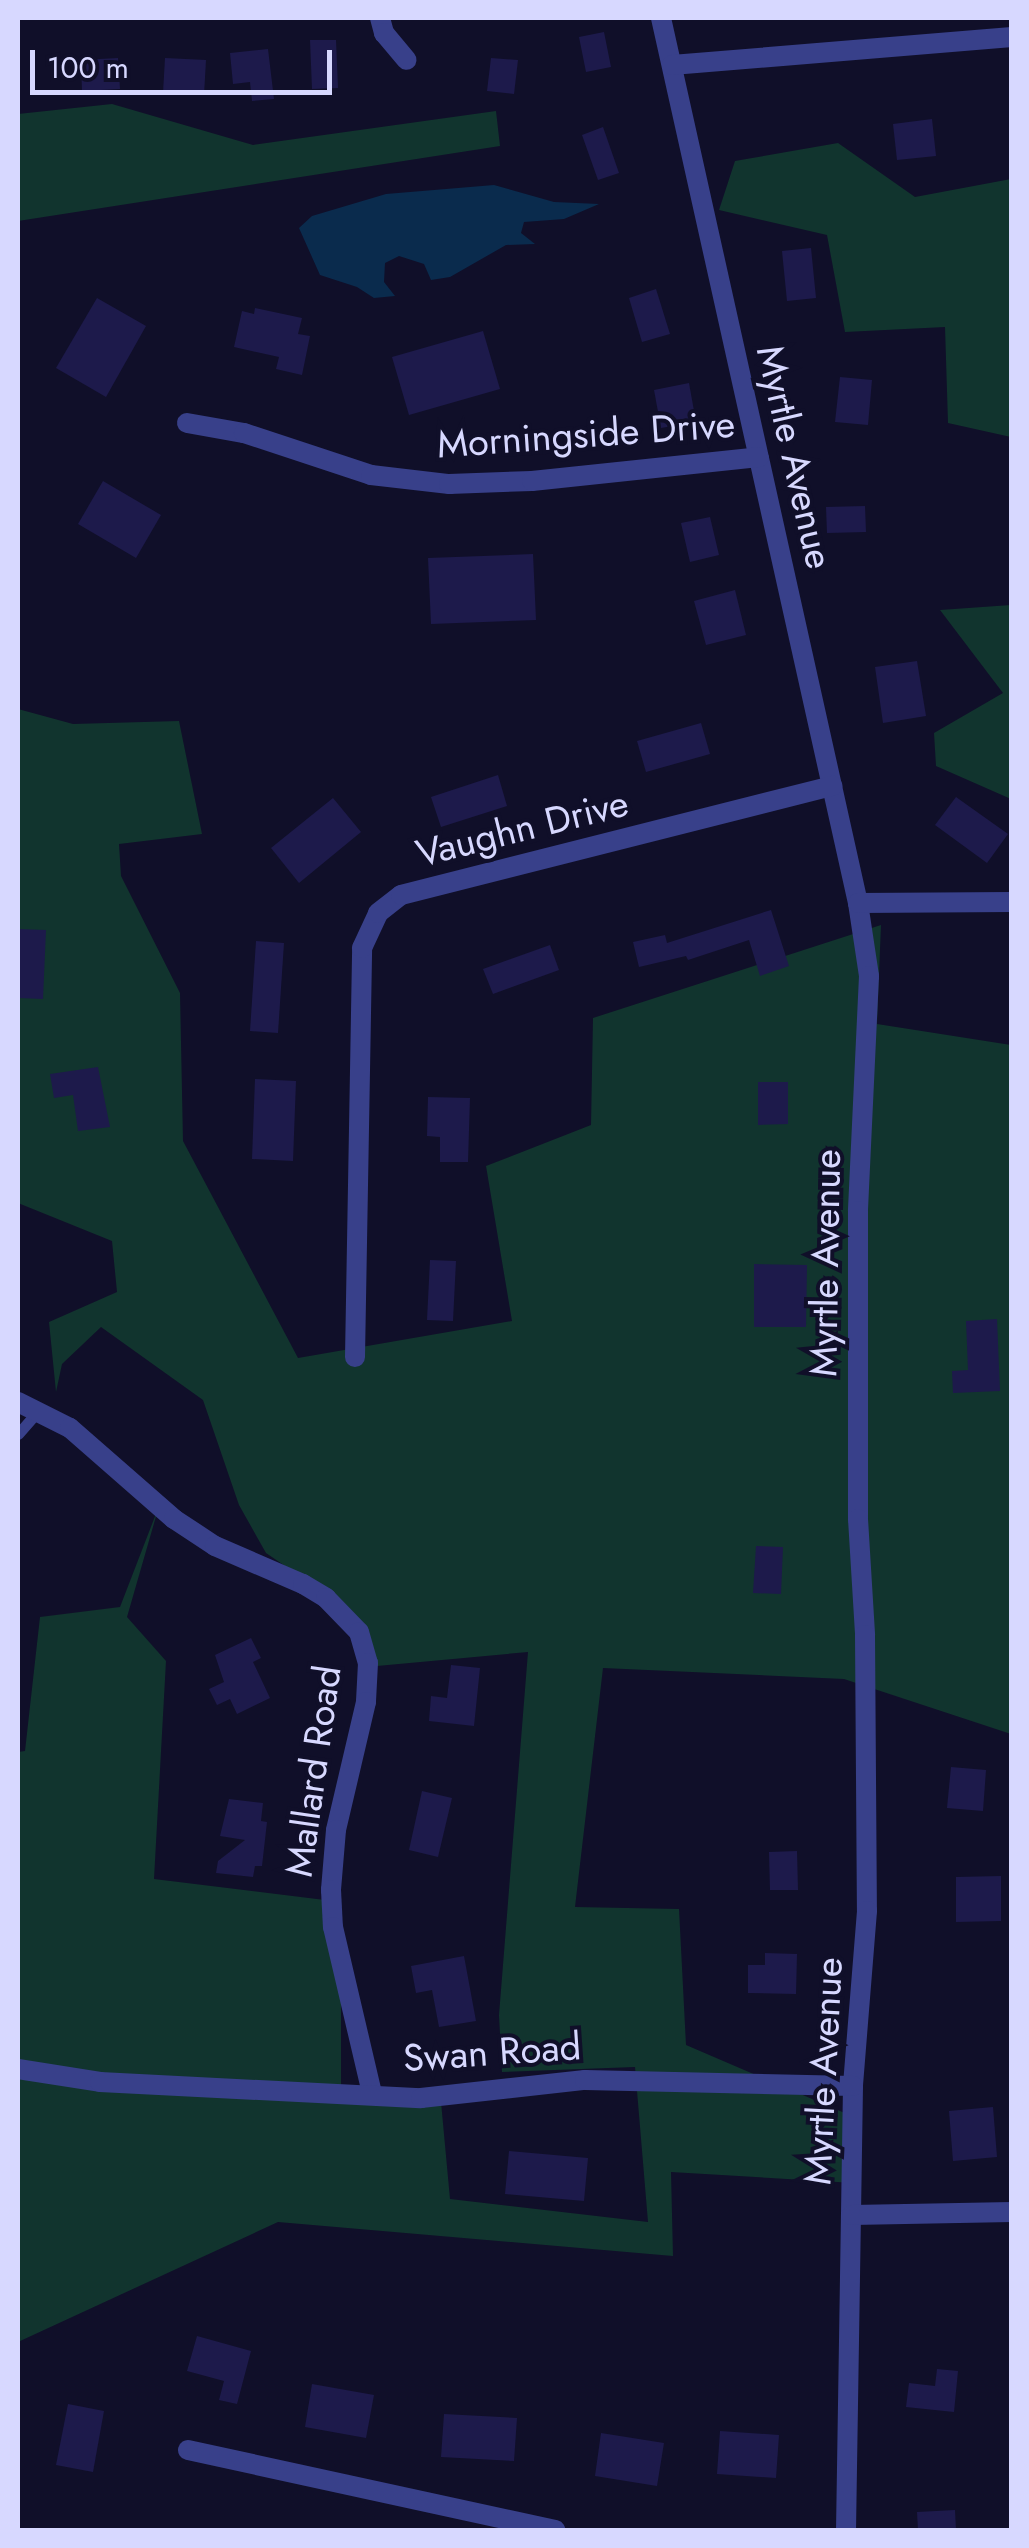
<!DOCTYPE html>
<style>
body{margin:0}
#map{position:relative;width:1029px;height:2548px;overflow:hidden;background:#100f29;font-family:Jost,sans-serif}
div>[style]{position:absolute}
.green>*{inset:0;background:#11342e}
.water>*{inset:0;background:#0a2b4d}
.building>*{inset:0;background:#1d1a4b}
.service>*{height:11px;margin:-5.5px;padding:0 5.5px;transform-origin:5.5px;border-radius:5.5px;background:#38408a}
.minor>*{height:20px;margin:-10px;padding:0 10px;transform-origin:10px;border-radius:10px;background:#38408a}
span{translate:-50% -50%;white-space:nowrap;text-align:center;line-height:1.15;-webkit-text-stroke:8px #100f29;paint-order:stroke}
.street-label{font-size:38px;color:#d7d8ff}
.frame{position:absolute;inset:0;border:20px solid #d7d8ff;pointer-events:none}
.scale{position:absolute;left:30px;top:50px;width:302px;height:45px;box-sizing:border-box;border:5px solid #d7d8ff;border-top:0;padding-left:12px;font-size:30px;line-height:35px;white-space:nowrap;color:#d7d8ff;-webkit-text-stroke:8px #100f29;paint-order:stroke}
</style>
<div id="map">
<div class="green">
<i style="clip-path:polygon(112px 104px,253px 145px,496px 111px,500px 146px,18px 221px,18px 114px)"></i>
<i style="clip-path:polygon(838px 143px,915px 197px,1011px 179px,1011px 437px,948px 423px,945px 327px,845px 332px,827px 235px,719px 210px,735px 161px)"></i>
<i style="clip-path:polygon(1011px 605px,1012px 605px,1011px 799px,936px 766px,934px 733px,1003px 693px,940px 610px)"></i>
<i style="clip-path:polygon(18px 709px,73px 724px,179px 721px,202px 834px,119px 844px,121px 876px,180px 993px,183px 1141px,298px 1358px,512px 1321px,486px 1166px,591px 1125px,593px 1018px,881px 925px,877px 1024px,1011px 1045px,1011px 1734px,844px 1679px,603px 1668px,575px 1907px,679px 1909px,686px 2045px,854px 2117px,854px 2183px,671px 2172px,673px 2256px,278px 2222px,18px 2342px,18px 1752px,25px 1751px,40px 1617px,120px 1607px,159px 1506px,127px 1617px,166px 1661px,154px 1879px,341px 1902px,341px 2098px,441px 2102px,450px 2199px,648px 2222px,635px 2067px,502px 2072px,499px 2015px,528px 1652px,377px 1666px,353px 1612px,266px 1553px,239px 1505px,203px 1400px,101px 1327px,62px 1364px,56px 1392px,49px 1322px,117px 1292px,112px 1241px,18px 1203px)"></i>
</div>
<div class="water">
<i style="clip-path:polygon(494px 185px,554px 202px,599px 204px,564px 219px,524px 222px,521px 233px,535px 244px,506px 245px,450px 277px,431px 280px,424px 264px,399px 256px,385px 263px,384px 282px,395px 296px,374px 298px,357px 287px,320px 275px,299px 228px,312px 216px,386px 194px)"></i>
</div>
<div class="building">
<i style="clip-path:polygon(604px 32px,611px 67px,586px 72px,579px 37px)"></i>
<i style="clip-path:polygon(310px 40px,336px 40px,338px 88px,312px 89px)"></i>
<i style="clip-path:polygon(268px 49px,274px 99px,252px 101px,250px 82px,233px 84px,230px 53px)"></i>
<i style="clip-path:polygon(118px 58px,120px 89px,82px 91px,81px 60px)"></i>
<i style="clip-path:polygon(165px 58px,206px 60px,204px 95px,163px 93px)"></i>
<i style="clip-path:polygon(491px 58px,518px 60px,514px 94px,487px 91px)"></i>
<i style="clip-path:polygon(932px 119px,936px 156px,897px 160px,893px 124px)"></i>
<i style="clip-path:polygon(603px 127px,619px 173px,598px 180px,582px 135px)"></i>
<i style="clip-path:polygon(811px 248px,816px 298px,787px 301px,782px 251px)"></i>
<i style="clip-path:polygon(656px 289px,670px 334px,642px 342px,629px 298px)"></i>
<i style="clip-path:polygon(97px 298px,146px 326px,106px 397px,56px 368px)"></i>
<i style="clip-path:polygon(255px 308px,302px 318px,298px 334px,310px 336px,302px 375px,276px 369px,279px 357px,234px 347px,242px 311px,254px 314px)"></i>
<i style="clip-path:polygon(483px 331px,500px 389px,409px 415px,392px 357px)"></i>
<i style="clip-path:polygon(840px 377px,872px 380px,868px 425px,835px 422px)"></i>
<i style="clip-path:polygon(689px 383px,696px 422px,661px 428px,654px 390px)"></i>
<i style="clip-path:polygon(103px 481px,161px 515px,136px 558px,78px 524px)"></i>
<i style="clip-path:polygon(865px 506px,866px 532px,827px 533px,826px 507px)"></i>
<i style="clip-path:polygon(710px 517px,719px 555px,690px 562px,681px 523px)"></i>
<i style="clip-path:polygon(533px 554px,536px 620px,431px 624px,428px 558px)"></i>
<i style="clip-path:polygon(735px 590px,746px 635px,706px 645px,694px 601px)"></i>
<i style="clip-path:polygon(917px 661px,926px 716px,883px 723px,875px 667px)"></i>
<i style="clip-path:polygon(701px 723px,710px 754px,646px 772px,637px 741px)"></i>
<i style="clip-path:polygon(498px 775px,507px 806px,441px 827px,431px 797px)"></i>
<i style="clip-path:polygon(956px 797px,1008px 834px,987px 863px,935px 825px)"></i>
<i style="clip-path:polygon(333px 798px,361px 832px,299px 883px,271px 848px)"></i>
<i style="clip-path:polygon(771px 910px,789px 966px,760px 976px,749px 940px,688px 960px,686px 956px,639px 967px,633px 942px,665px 935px,667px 943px)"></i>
<i style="clip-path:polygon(18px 929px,46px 930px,43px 999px,18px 998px)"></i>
<i style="clip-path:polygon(256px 941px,284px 943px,278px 1033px,250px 1031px)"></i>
<i style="clip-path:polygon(550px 945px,559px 970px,493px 994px,483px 969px)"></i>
<i style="clip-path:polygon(98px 1067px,110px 1127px,78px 1131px,73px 1095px,54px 1098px,50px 1074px)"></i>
<i style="clip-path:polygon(255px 1079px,296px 1081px,293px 1161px,252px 1159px)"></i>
<i style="clip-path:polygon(758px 1082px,788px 1082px,788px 1124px,758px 1125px)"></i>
<i style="clip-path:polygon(428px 1097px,470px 1098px,468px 1162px,440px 1162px,440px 1137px,427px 1136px)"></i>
<i style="clip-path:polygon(430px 1260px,456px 1261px,453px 1321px,427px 1320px)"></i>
<i style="clip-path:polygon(754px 1264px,807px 1265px,806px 1327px,754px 1327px)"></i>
<i style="clip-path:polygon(997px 1319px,1000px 1391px,953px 1393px,952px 1371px,968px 1370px,966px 1321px)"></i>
<i style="clip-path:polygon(756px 1546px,783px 1547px,781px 1594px,753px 1593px)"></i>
<i style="clip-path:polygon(251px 1638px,261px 1658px,253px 1662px,270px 1698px,237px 1714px,230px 1699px,217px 1705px,209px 1689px,224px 1682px,215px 1655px)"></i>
<i style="clip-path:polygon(451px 1665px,480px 1668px,474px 1726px,429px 1721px,431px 1696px,447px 1698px)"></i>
<i style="clip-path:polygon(951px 1767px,986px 1770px,983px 1811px,947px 1808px)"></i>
<i style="clip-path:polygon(422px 1791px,452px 1798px,438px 1857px,409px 1850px)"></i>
<i style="clip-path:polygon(229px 1799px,263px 1803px,261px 1821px,267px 1822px,262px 1866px,255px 1866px,253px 1877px,216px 1873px,218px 1861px,245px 1840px,220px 1836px)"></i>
<i style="clip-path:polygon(797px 1851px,798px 1890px,770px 1890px,769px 1852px)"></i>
<i style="clip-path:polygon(1001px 1876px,1001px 1921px,956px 1922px,956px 1877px)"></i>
<i style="clip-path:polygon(765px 1953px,797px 1954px,796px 1994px,748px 1993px,748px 1965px,765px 1965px)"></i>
<i style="clip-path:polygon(464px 1956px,476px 2021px,439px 2027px,432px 1990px,416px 1993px,411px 1966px)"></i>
<i style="clip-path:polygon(993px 2107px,997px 2157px,953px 2161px,949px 2111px)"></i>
<i style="clip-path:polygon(509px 2151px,588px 2158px,584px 2201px,505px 2194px)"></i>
<i style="clip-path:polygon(197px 2336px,251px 2351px,237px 2404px,219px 2400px,224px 2381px,187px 2371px)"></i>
<i style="clip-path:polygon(937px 2369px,958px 2371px,954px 2412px,906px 2407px,909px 2383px,935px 2386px)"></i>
<i style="clip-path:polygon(312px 2384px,374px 2395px,366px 2438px,305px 2427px)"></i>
<i style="clip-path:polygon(68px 2404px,104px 2411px,93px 2472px,56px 2465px)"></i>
<i style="clip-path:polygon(444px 2414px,517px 2418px,514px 2461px,441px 2457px)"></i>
<i style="clip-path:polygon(720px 2431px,779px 2435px,776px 2478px,717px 2474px)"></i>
<i style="clip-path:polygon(601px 2433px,664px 2443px,657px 2486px,595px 2476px)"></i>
<i style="clip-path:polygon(955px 2510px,956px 2530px,918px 2530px,917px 2512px)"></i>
</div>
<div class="service">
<i style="left:18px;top:1434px;width:32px;rotate:-49deg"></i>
</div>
<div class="minor">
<i style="left:380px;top:18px;width:16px;rotate:75deg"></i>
<i style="left:384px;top:33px;width:35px;rotate:50deg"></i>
<i style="left:661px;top:18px;width:907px;rotate:77.45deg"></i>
<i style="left:858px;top:903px;width:74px;rotate:81.4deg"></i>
<i style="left:869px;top:976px;width:235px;rotate:92.7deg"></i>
<i style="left:858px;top:1211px;width:308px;rotate:90deg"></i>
<i style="left:858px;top:1519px;width:116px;rotate:86.5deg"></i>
<i style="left:865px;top:1635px;width:276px;rotate:89.6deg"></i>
<i style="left:867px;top:1911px;width:176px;rotate:94.6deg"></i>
<i style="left:853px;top:2086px;width:444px;rotate:90.9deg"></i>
<i style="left:672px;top:65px;width:341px;rotate:-4.7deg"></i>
<i style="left:187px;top:423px;width:58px;rotate:10deg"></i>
<i style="left:244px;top:433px;width:134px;rotate:18.3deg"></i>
<i style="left:371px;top:475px;width:79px;rotate:6.6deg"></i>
<i style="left:449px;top:484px;width:83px;rotate:-2.1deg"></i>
<i style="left:532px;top:481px;width:228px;rotate:-6deg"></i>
<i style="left:858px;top:903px;width:154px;rotate:-0.4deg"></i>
<i style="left:355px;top:1357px;width:409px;rotate:-89deg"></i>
<i style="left:362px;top:948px;width:38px;rotate:-65deg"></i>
<i style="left:378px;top:913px;width:29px;rotate:-38deg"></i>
<i style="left:401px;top:895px;width:445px;rotate:-14.2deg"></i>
<i style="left:18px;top:1402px;width:58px;rotate:26.6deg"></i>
<i style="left:70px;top:1428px;width:138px;rotate:41.2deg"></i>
<i style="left:174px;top:1519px;width:49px;rotate:33.4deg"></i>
<i style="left:215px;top:1546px;width:96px;rotate:23.4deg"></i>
<i style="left:303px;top:1584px;width:27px;rotate:31deg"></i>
<i style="left:326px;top:1598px;width:47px;rotate:45.9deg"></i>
<i style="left:359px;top:1632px;width:32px;rotate:74deg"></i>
<i style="left:368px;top:1663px;width:39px;rotate:93deg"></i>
<i style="left:366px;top:1702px;width:131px;rotate:103.2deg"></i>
<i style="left:336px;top:1830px;width:60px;rotate:94.8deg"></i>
<i style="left:331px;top:1890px;width:37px;rotate:87deg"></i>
<i style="left:333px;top:1927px;width:171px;rotate:76.8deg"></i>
<i style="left:18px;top:2069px;width:83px;rotate:9deg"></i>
<i style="left:100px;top:2082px;width:321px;rotate:2.9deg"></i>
<i style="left:421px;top:2098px;width:165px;rotate:-6.3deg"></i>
<i style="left:585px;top:2080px;width:268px;rotate:1.3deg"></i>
<i style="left:852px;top:2215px;width:160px;rotate:-1.1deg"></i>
<i style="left:188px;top:2450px;width:376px;rotate:12.3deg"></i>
</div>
<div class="street-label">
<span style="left:586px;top:434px;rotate:-4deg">Morningside Drive</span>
<span style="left:795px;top:457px;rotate:77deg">Myrtle Avenue</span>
<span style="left:522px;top:828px;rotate:-14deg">Vaughn Drive</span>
<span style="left:825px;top:1263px;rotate:-89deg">Myrtle Avenue</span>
<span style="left:313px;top:1771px;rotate:-82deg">Mallard Road</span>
<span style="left:492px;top:2052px;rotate:-4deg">Swan Road</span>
<span style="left:823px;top:2071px;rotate:-87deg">Myrtle Avenue</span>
</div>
<div class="frame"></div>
<div class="scale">100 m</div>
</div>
